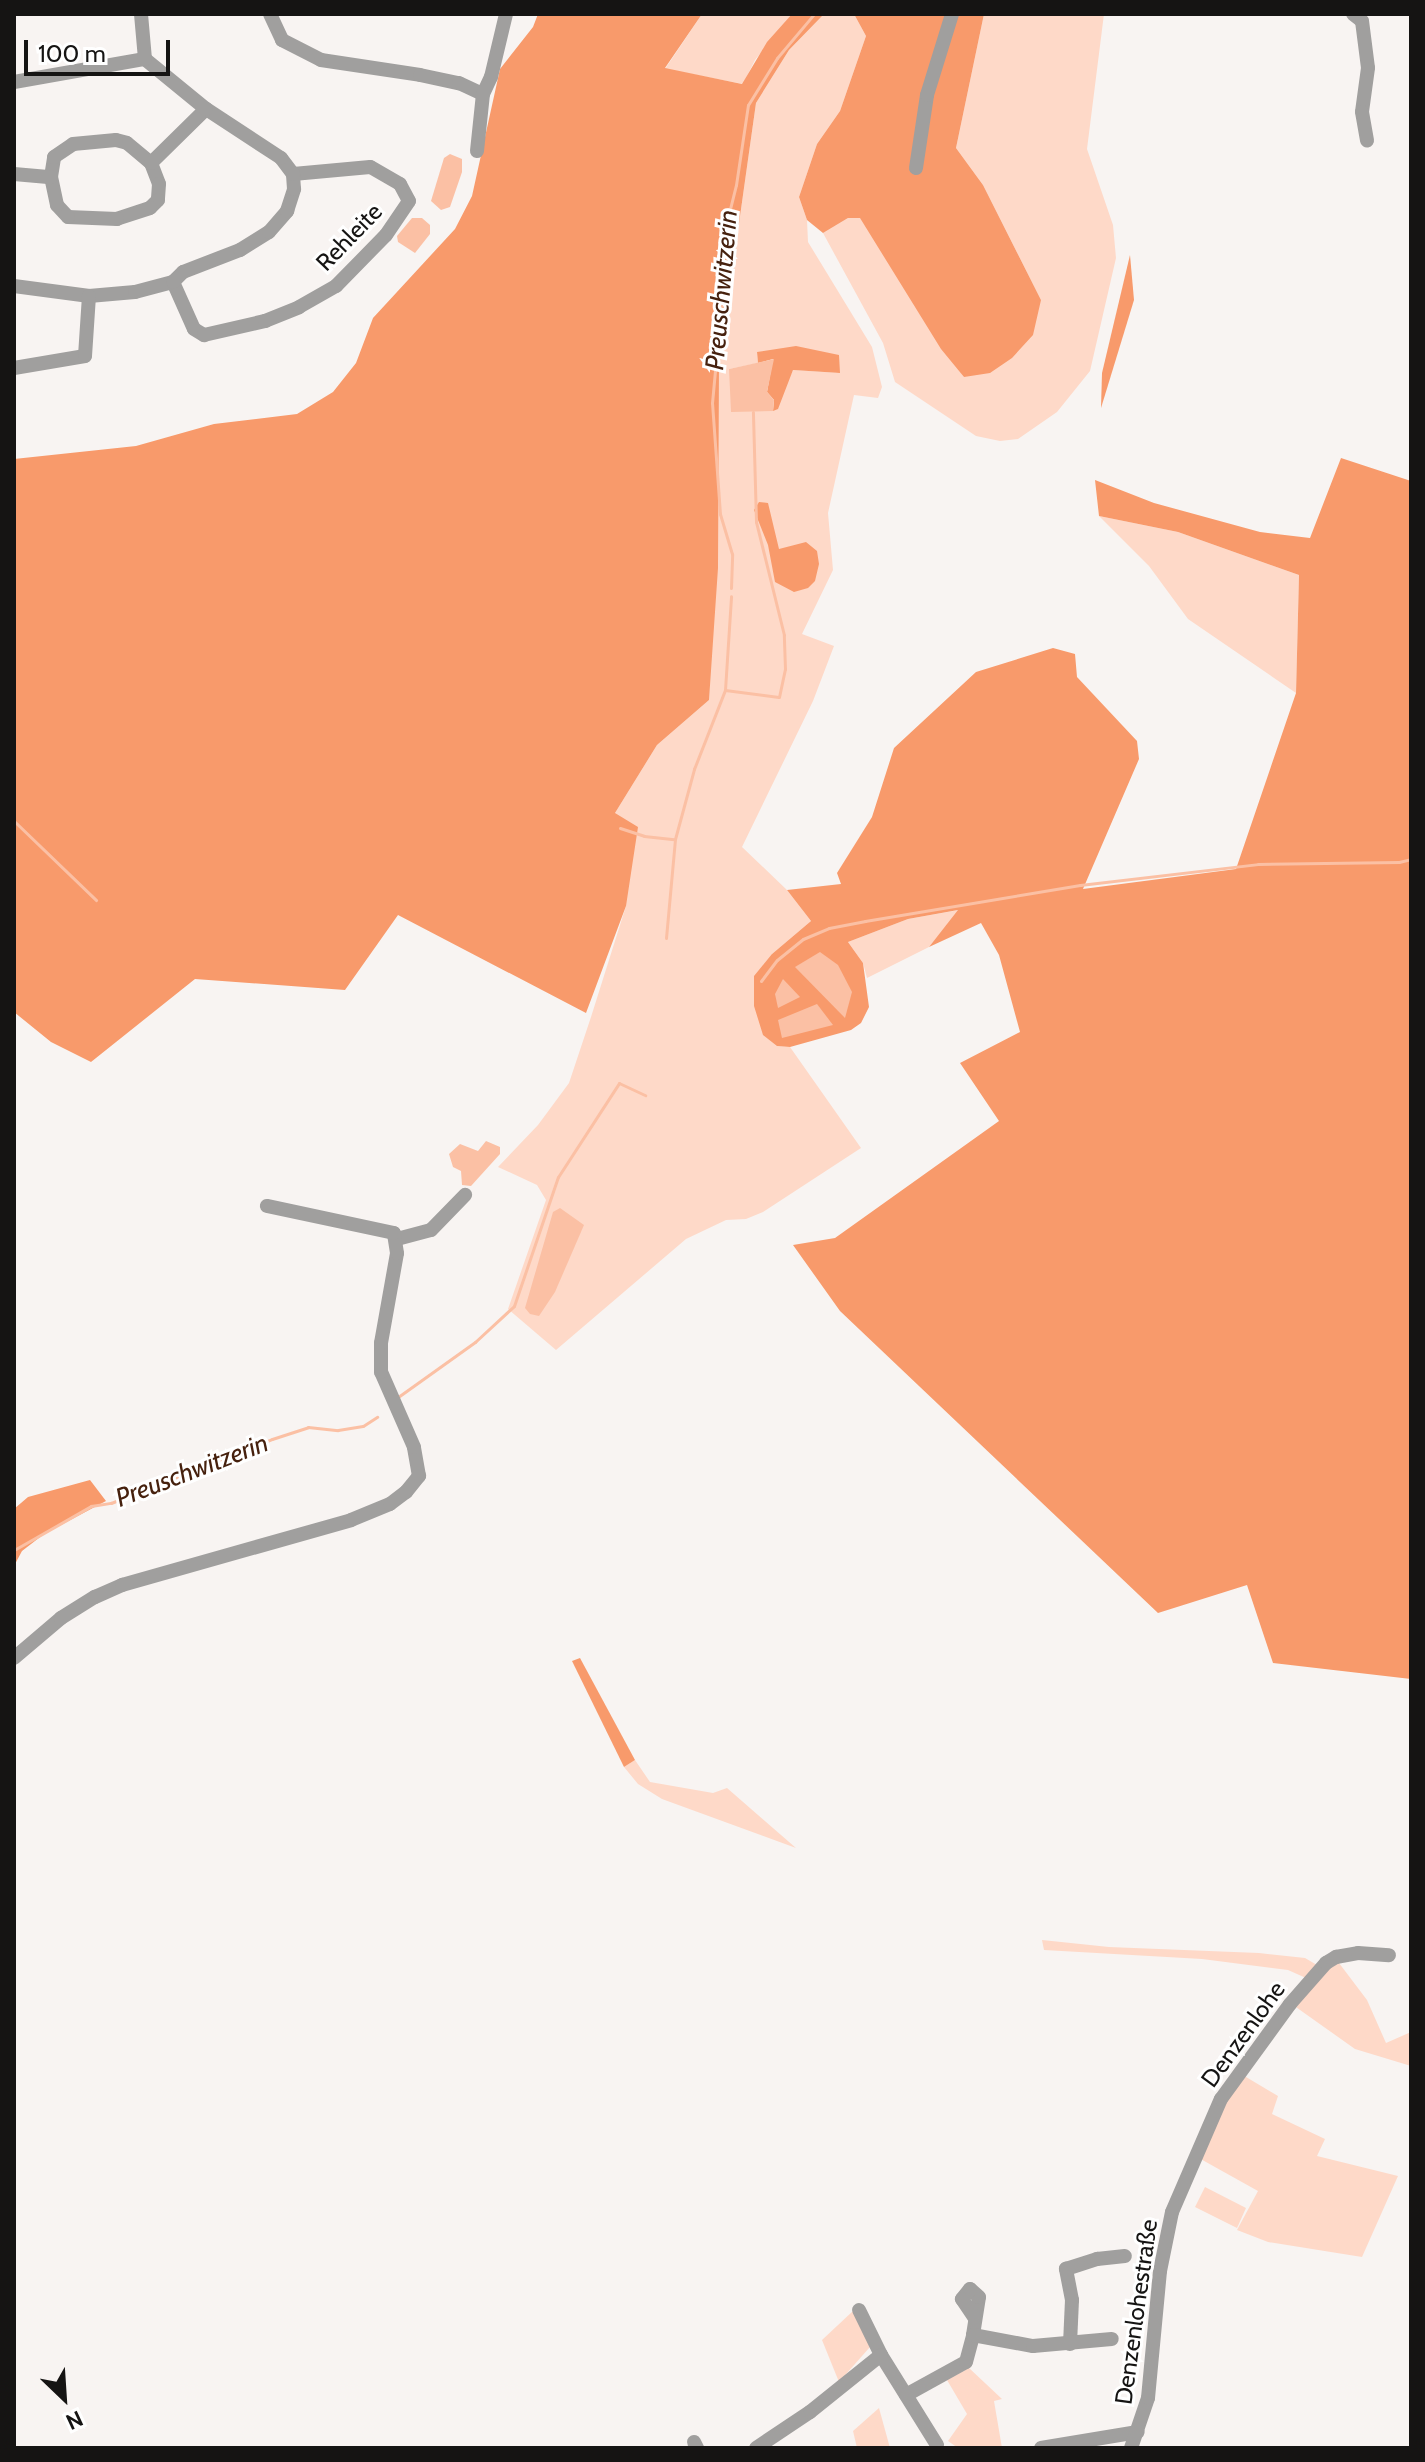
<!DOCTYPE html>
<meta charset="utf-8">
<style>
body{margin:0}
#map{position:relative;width:1425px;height:2462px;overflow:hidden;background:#f8f4f2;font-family:Cabin,sans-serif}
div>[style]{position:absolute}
.green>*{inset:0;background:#fed9c8}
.forest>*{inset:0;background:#f89a6b}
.water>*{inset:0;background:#fbc0a4}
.stream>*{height:3px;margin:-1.5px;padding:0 1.5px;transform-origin:1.5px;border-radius:1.5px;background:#fbc0a4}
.minor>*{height:14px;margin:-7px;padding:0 7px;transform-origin:7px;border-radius:7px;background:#a09f9e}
span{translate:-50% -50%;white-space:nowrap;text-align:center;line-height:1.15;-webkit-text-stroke:6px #fff;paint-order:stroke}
.street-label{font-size:24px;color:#151413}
.water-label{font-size:26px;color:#46210e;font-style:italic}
.frame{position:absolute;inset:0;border:16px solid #151413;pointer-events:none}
.north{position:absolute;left:24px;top:2358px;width:80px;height:80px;-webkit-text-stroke:6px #fff;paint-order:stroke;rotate:155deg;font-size:22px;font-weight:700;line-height:32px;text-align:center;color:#151413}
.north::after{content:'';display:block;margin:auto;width:28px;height:36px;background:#151413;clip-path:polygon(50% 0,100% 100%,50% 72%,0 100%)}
.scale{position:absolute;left:24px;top:40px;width:146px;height:36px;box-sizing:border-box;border:4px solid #151413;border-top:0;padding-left:10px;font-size:24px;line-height:28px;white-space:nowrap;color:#151413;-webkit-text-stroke:6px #fff;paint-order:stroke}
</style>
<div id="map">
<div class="green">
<i style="clip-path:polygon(702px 14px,792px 14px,755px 60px,743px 84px,665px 69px)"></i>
<i style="clip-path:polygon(evenodd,824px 14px,854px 14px,866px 36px,840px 111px,817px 144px,799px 197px,807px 220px,808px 242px,872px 347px,882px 387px,878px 398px,854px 395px,828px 513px,833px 570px,802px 634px,834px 646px,813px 701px,742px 847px,787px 890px,811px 921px,772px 954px,777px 1046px,790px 1047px,861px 1148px,763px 1212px,746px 1219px,726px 1220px,686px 1239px,556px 1350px,508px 1309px,546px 1200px,537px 1185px,498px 1167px,538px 1125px,569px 1083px,591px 1017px,626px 906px,615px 813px,657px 745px,709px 700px,719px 365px,756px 103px,789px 50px,824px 14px,757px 352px,840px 373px,793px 370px,773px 411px,729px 369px,758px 363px,757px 352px)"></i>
<i style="clip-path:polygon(984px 14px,1104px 14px,1087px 149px,1113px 225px,1116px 258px,1090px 371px,1057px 412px,1018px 439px,1000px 441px,976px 436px,895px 382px,883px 343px,823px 233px,848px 218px,860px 217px,964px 377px,1041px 300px,983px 185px,956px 148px)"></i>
<i style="clip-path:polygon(1099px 516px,1178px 532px,1299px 575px,1296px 693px,1188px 619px,1149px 566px)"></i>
<i style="clip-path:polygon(959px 910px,929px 947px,867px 978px,863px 963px,848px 942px,908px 919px)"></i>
<i style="clip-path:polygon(635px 1760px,650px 1782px,713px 1793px,727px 1788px,796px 1848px,662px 1799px,638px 1784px,624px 1767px)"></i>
<i style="clip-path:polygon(1042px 1940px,1109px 1947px,1259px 1953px,1305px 1958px,1317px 1965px,1306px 1978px,1288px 1970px,1202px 1959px,1044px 1950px)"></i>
<i style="clip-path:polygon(1339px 1963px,1367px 2000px,1386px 2043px,1411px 2032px,1411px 2066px,1355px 2049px,1293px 2005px,1330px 1964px)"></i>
<i style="clip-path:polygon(1241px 2074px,1278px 2096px,1272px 2114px,1325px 2139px,1317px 2156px,1398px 2176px,1362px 2257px,1268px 2242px,1237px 2230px,1258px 2191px,1197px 2157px)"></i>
<i style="clip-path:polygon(1205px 2187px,1246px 2208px,1237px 2228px,1195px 2207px)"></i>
<i style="clip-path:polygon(853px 2311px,870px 2347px,839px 2382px,822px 2340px)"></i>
<i style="clip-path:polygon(969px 2368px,1002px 2399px,994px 2401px,1002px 2448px,958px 2448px,948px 2441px,967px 2414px,947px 2380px)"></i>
<i style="clip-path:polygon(879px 2408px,890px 2448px,857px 2448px,853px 2431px)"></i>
</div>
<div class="forest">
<i style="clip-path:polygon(538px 14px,702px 14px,665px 68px,742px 84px,767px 42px,792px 14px,824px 14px,789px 50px,756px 103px,719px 365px,718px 568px,709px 700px,657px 745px,615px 813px,638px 827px,626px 906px,586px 1013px,398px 915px,345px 990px,195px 979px,91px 1062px,51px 1042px,14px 1012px,14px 459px,136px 446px,214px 424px,297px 414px,333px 392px,356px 363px,373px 318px,455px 229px,472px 196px,500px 69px,533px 27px)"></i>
<i style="clip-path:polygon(854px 14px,984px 14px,956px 148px,983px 185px,1041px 300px,1033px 335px,1012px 358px,990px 373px,964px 377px,941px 349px,860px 218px,848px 218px,823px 233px,807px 220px,799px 197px,817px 144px,840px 111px,866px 36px)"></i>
<i style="clip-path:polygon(1130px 255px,1134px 300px,1101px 408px,1102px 373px)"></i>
<i style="clip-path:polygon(796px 346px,839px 355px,840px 373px,793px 370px,778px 409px,773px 411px,774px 400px,767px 392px,773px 359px,758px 363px,757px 352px)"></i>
<i style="clip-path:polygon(1341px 458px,1411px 481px,1411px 1679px,1273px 1663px,1247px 1585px,1158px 1613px,840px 1311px,793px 1245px,835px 1238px,999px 1121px,960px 1063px,1020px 1032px,999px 955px,981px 923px,929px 947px,958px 910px,908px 919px,848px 942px,863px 963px,869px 1007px,861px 1023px,851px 1030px,790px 1047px,777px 1046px,763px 1035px,754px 1006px,754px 976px,772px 954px,811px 921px,787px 890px,841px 884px,837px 873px,872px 817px,894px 748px,976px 672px,1053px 648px,1075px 654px,1077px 677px,1137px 741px,1139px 759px,1083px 889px,1236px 869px,1296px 693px,1299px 575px,1178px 532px,1099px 516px,1095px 480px,1154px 503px,1260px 532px,1310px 538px)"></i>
<i style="clip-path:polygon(759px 502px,768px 503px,779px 549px,806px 542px,817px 551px,819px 564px,815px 581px,808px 588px,794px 592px,775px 582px,768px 545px,754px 510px)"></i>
<i style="clip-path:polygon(90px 1480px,106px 1501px,44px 1534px,22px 1551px,14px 1566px,14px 1509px,28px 1497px)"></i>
<i style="clip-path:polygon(580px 1658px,635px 1760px,624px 1767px,572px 1661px)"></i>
</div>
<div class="water">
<i style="clip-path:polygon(450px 154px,462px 159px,462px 172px,450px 207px,441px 210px,431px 201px,444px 158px)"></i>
<i style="clip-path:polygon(412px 218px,422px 218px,430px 225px,430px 234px,415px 253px,398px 242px,397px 236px)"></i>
<i style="clip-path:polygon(774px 359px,767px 392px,774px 400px,773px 411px,731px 412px,729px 369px)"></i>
<i style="clip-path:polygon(820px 952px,838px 965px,852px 992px,845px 1018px,795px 967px)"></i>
<i style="clip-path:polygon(783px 979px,800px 997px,778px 1008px,775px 994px)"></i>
<i style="clip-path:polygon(817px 1004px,833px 1025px,782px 1038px,778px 1020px)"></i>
<i style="clip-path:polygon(486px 1141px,500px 1147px,500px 1154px,471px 1186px,462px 1185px,461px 1171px,453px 1167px,449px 1154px,460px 1144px,478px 1151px)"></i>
<i style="clip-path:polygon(560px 1208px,584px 1225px,555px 1292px,539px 1316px,530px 1314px,525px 1308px,553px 1212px)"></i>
</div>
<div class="stream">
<i style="left:731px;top:588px;width:34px;rotate:-88deg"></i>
<i style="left:732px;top:554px;width:42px;rotate:-106.7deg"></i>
<i style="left:720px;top:514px;width:111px;rotate:-94.1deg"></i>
<i style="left:712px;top:403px;width:119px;rotate:-84.7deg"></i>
<i style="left:723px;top:285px;width:52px;rotate:-88.9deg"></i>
<i style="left:724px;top:233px;width:49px;rotate:-76deg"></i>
<i style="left:736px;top:185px;width:81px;rotate:-81.5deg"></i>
<i style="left:748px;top:105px;width:55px;rotate:-58.3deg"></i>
<i style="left:777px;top:58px;width:57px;rotate:-49.9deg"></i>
<i style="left:725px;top:690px;width:54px;rotate:7.4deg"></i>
<i style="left:779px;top:697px;width:29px;rotate:-78deg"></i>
<i style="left:785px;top:669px;width:34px;rotate:-92deg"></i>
<i style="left:784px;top:635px;width:116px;rotate:-103.9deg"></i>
<i style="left:756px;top:522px;width:110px;rotate:-91.6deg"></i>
<i style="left:14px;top:821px;width:114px;rotate:43.9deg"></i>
<i style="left:620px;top:828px;width:25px;rotate:18deg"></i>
<i style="left:644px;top:836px;width:30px;rotate:6deg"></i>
<i style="left:666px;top:938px;width:99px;rotate:-84.8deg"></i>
<i style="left:675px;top:839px;width:73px;rotate:-74.8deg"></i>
<i style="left:694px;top:769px;width:85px;rotate:-68.6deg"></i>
<i style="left:725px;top:690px;width:94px;rotate:-86.3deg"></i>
<i style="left:761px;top:981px;width:26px;rotate:-53deg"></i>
<i style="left:777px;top:960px;width:33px;rotate:-39deg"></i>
<i style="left:803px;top:939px;width:28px;rotate:-23deg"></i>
<i style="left:829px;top:928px;width:37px;rotate:-11deg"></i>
<i style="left:865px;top:921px;width:218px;rotate:-9.5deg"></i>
<i style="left:1080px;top:885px;width:179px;rotate:-6.7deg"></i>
<i style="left:1258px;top:864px;width:141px;rotate:-0.8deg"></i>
<i style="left:1399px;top:862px;width:12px;rotate:-14deg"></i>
<i style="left:398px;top:1397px;width:95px;rotate:-35.5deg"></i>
<i style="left:475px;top:1342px;width:53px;rotate:-42.7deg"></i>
<i style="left:514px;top:1306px;width:136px;rotate:-71.2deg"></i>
<i style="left:558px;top:1177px;width:112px;rotate:-57deg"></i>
<i style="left:619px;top:1083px;width:29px;rotate:25deg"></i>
<i style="left:14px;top:1550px;width:89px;rotate:-29.7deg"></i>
<i style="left:91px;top:1506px;width:20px;rotate:-9deg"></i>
<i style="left:111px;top:1503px;width:173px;rotate:-21.7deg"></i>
<i style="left:272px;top:1439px;width:38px;rotate:-18deg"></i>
<i style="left:308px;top:1427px;width:30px;rotate:6deg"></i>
<i style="left:338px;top:1430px;width:25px;rotate:-9deg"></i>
<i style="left:363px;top:1426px;width:17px;rotate:-33deg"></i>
</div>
<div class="minor">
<i style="left:270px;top:14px;width:29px;rotate:65deg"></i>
<i style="left:282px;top:40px;width:44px;rotate:27.1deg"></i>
<i style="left:321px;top:60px;width:100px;rotate:8.6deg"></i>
<i style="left:420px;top:75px;width:40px;rotate:12deg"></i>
<i style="left:459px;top:83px;width:26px;rotate:25deg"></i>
<i style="left:1353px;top:14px;width:11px;rotate:38deg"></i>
<i style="left:1362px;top:21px;width:47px;rotate:82.7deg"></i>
<i style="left:1368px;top:68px;width:44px;rotate:97.8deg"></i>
<i style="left:1362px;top:112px;width:29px;rotate:80deg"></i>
<i style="left:14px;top:82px;width:133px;rotate:-10deg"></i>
<i style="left:116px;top:140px;width:11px;rotate:15deg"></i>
<i style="left:127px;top:143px;width:31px;rotate:40deg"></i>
<i style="left:151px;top:163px;width:22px;rotate:69deg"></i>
<i style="left:159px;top:184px;width:16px;rotate:94deg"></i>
<i style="left:158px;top:200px;width:11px;rotate:135deg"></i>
<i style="left:150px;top:208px;width:35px;rotate:162deg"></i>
<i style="left:117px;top:219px;width:49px;rotate:-177.7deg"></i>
<i style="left:68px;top:217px;width:16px;rotate:-133deg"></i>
<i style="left:57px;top:205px;width:29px;rotate:-102deg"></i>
<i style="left:51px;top:177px;width:20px;rotate:-81deg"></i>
<i style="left:54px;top:157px;width:23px;rotate:-34deg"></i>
<i style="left:73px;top:144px;width:43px;rotate:-5.3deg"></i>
<i style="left:477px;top:151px;width:57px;rotate:-84deg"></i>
<i style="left:483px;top:94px;width:19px;rotate:-65deg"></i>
<i style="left:491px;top:77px;width:65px;rotate:-76.6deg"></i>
<i style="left:151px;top:163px;width:77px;rotate:-44.5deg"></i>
<i style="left:916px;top:168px;width:74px;rotate:-81.4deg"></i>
<i style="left:927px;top:95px;width:85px;rotate:-72.8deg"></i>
<i style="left:14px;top:174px;width:37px;rotate:5deg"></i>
<i style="left:173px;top:282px;width:51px;rotate:65.9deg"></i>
<i style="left:194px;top:329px;width:12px;rotate:31deg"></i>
<i style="left:204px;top:335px;width:63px;rotate:-12.9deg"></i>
<i style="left:265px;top:321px;width:37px;rotate:-22deg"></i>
<i style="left:299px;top:307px;width:43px;rotate:-29.6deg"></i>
<i style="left:336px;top:286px;width:71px;rotate:-45.6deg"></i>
<i style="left:386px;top:235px;width:41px;rotate:-55.9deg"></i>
<i style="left:409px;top:201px;width:19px;rotate:-118deg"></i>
<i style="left:400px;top:184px;width:34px;rotate:-150deg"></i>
<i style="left:370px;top:167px;width:77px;rotate:174.8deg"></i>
<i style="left:14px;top:286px;width:76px;rotate:7.6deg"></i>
<i style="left:89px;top:296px;width:46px;rotate:-5deg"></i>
<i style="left:135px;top:292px;width:39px;rotate:-15deg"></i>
<i style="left:173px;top:282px;width:14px;rotate:-45deg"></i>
<i style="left:183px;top:272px;width:61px;rotate:-21.1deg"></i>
<i style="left:240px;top:250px;width:34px;rotate:-32deg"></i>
<i style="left:269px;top:232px;width:28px;rotate:-49deg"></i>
<i style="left:287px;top:211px;width:23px;rotate:-72deg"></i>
<i style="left:294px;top:189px;width:15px;rotate:-94deg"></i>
<i style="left:293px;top:174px;width:20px;rotate:-127deg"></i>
<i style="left:281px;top:158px;width:90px;rotate:-146.8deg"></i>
<i style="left:206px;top:109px;width:79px;rotate:-140.7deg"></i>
<i style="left:145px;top:59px;width:45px;rotate:-95.1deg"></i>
<i style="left:14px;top:368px;width:72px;rotate:-9.6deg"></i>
<i style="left:85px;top:356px;width:60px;rotate:-86.2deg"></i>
<i style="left:397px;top:1239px;width:35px;rotate:-15deg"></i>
<i style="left:431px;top:1230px;width:49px;rotate:-45.8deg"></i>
<i style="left:14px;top:1658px;width:62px;rotate:-40.4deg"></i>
<i style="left:61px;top:1618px;width:40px;rotate:-32deg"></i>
<i style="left:95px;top:1597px;width:30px;rotate:-24deg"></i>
<i style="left:122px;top:1585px;width:238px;rotate:-15.8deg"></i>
<i style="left:351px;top:1520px;width:42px;rotate:-22.3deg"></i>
<i style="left:390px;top:1504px;width:20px;rotate:-37deg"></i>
<i style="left:406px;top:1492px;width:21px;rotate:-51deg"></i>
<i style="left:419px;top:1476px;width:29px;rotate:-100deg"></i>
<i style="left:414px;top:1447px;width:82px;rotate:-113.7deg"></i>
<i style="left:381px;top:1372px;width:29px;rotate:-90deg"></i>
<i style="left:381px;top:1343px;width:91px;rotate:-79.9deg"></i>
<i style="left:397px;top:1253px;width:20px;rotate:-99deg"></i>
<i style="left:394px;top:1233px;width:130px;rotate:-168deg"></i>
<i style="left:859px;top:2310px;width:50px;rotate:63.9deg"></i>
<i style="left:881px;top:2355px;width:106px;rotate:58.1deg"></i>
<i style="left:973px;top:2335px;width:38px;rotate:-81deg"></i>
<i style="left:979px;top:2297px;width:12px;rotate:-138deg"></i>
<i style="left:970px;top:2289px;width:13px;rotate:129deg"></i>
<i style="left:962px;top:2299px;width:22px;rotate:56deg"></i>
<i style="left:1070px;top:2344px;width:44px;rotate:-87.4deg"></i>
<i style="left:1072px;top:2300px;width:32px;rotate:-101deg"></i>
<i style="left:1066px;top:2269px;width:33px;rotate:-18deg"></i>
<i style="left:1097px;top:2259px;width:28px;rotate:-6deg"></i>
<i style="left:906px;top:2395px;width:68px;rotate:-28.8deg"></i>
<i style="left:966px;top:2362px;width:28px;rotate:-75deg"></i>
<i style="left:973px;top:2335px;width:61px;rotate:10.4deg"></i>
<i style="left:1033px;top:2346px;width:79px;rotate:-5.1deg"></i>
<i style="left:694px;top:2442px;width:7px;rotate:63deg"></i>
<i style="left:756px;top:2448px;width:65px;rotate:-33.7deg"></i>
<i style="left:810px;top:2412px;width:91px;rotate:-38.8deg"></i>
<i style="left:1041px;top:2448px;width:98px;rotate:-9.4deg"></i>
<i style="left:1131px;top:2448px;width:53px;rotate:-71.2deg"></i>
<i style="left:1148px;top:2398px;width:128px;rotate:-84.6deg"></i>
<i style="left:1160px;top:2271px;width:60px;rotate:-78.5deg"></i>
<i style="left:1172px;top:2212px;width:123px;rotate:-66.6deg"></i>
<i style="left:1221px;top:2099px;width:117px;rotate:-54deg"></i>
<i style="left:1290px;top:2004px;width:55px;rotate:-48.7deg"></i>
<i style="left:1326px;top:1963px;width:12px;rotate:-31deg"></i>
<i style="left:1336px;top:1957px;width:22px;rotate:-10deg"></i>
<i style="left:1358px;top:1953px;width:31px;rotate:4deg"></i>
</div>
<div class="street-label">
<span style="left:349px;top:237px;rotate:-46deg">Rehleite</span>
<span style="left:1243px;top:2034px;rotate:-54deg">Denzenlohe</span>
<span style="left:1136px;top:2312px;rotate:-82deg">Denzenlohestraße</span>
</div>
<div class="water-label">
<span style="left:722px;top:290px;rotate:-85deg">Preuschwitzerin</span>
<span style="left:192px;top:1471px;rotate:-21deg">Preuschwitzerin</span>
</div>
<div class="frame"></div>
<div class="north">N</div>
<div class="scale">100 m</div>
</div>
